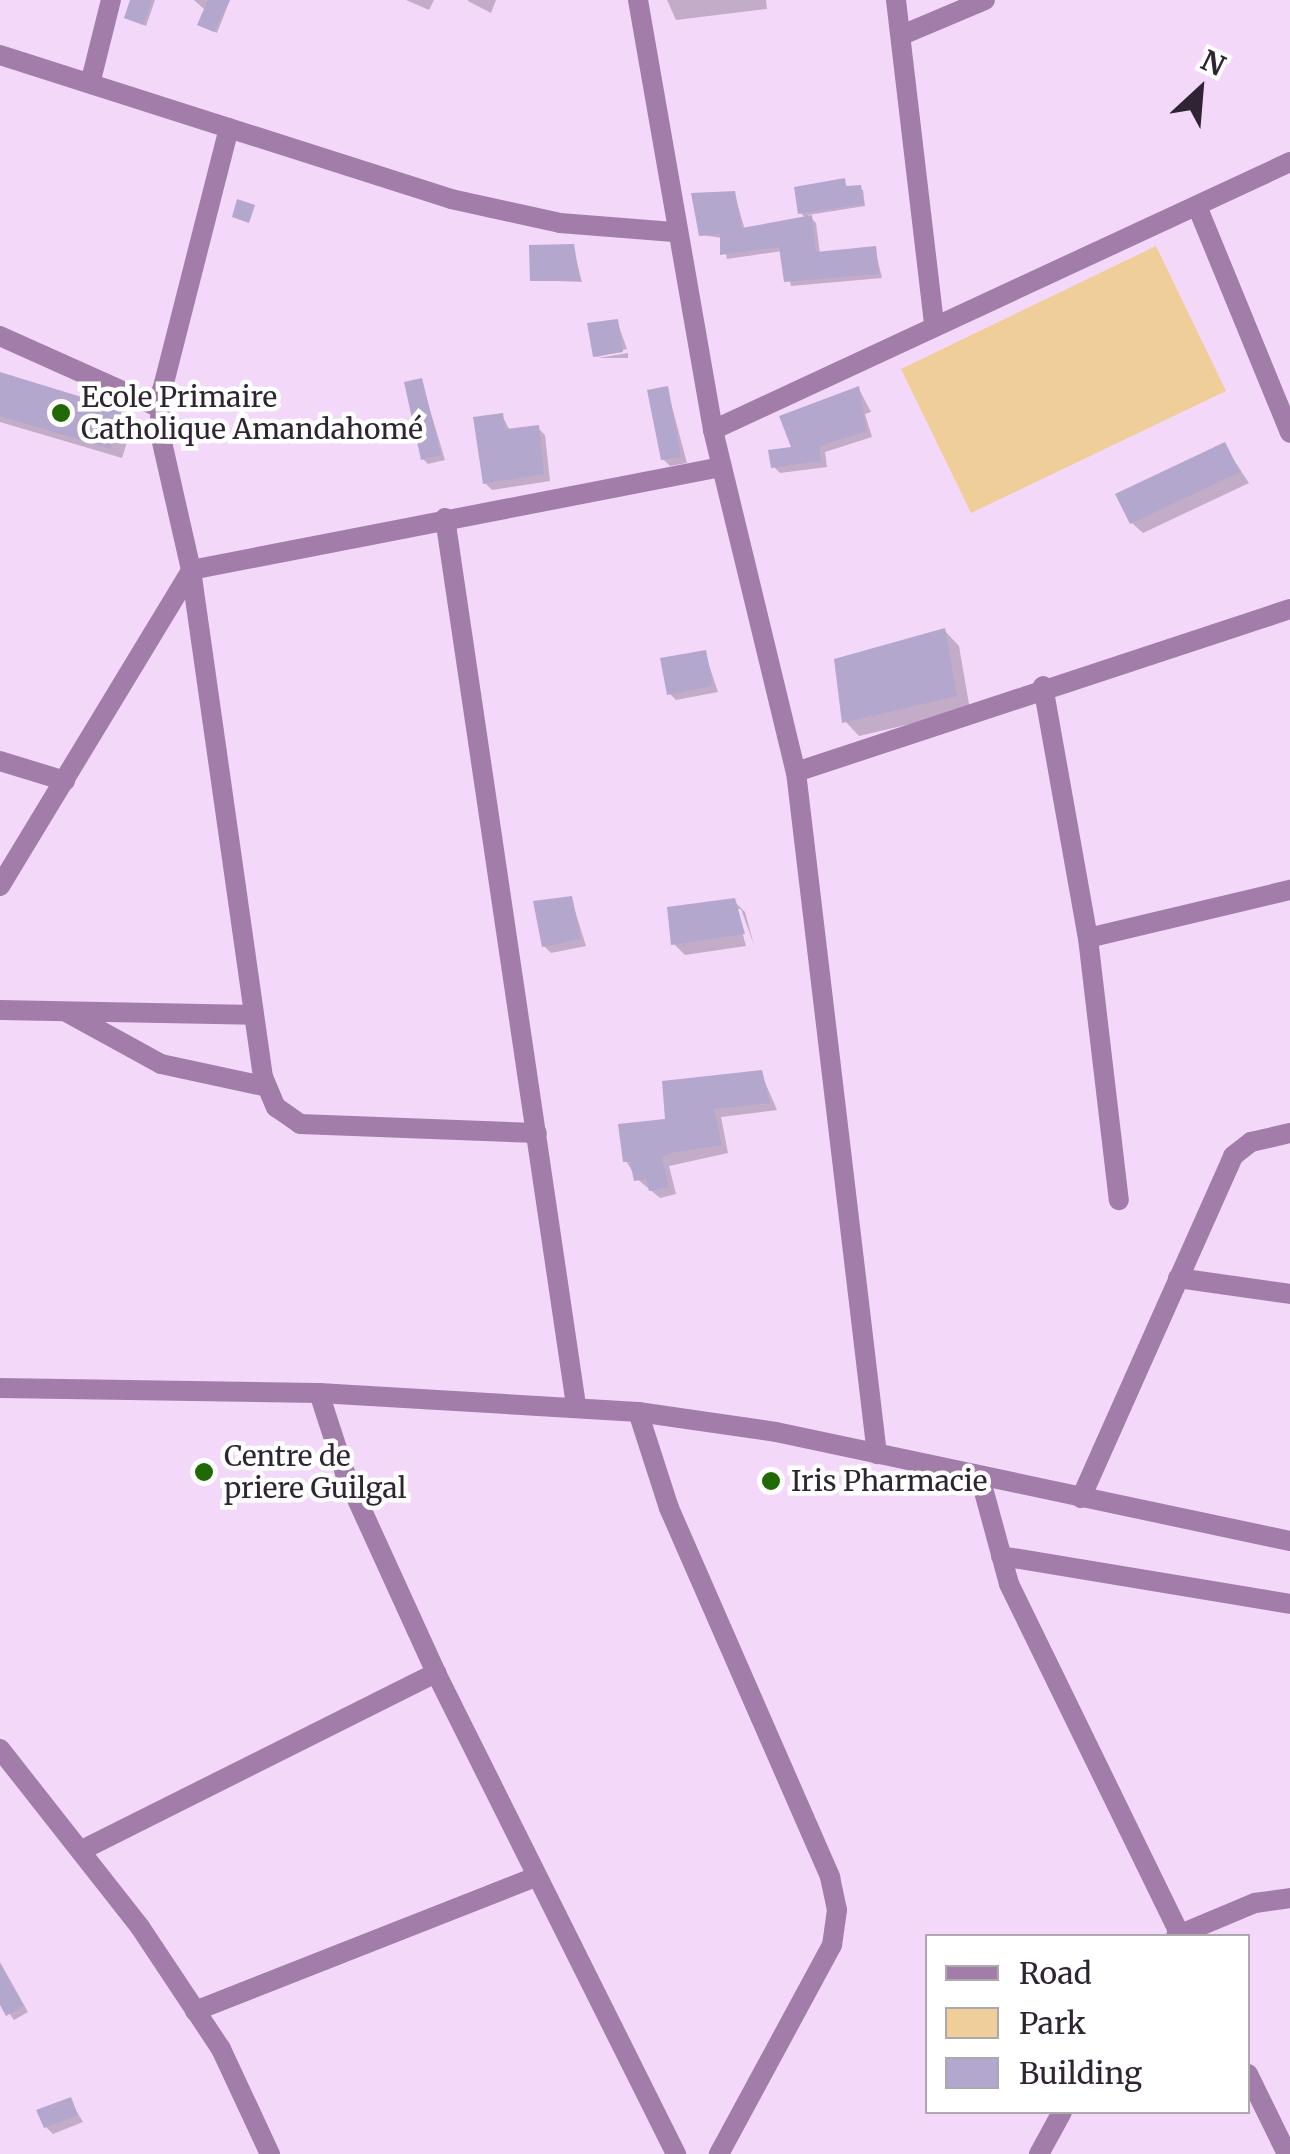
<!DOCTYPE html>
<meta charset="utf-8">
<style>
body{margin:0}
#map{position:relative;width:1290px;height:2154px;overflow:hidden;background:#f4d8fa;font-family:Merriweather,serif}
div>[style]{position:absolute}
.green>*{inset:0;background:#efce99}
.shadow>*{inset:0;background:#0003}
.building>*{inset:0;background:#b4a7cd}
.minor>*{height:20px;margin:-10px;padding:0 10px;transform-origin:10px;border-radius:10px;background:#a27daa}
.tertiary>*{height:20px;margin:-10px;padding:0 10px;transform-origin:10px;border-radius:10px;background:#a27daa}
.dots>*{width:28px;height:28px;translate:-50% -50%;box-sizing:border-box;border:5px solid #fff;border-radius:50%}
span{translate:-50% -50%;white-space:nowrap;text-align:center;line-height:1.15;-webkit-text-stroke:9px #fff;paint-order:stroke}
.poi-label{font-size:28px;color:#2f2532}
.left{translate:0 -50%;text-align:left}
.legend{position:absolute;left:925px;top:1934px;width:325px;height:180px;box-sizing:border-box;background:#fff;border:2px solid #aca8ad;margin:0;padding:12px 18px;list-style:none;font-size:30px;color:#2f2532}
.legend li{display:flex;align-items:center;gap:20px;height:50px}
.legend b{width:50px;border:2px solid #aca8ad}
.north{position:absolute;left:1150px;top:40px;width:100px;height:100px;-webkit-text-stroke:8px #fff;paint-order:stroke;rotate:26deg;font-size:28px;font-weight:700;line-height:40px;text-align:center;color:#2f2532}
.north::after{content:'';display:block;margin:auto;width:35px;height:45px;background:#2f2532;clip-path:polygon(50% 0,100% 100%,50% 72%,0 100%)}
</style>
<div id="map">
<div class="green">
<i style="clip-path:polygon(1156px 246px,1226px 391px,971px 513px,901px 369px)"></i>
</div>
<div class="shadow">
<i style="clip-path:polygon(133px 0,155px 0,146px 26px,127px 17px)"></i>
<i style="clip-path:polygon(194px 0,230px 0,217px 33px,200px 25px,206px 11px)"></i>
<i style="clip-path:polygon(406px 0,434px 0,429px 10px)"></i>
<i style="clip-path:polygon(496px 0,491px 13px,468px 1px,468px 0)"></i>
<i style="clip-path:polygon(667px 0,766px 0,767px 9px,676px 20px)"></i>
<i style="clip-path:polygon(844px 181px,848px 189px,863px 190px,865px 206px,808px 215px,816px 223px,820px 254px,875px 249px,882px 278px,791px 286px,782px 251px,727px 259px,723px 238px,701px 235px,734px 193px,745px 230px,806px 219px,801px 213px)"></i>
<i style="clip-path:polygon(573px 247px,582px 282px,532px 280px)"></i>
<i style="clip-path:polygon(617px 321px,627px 349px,597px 357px,595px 355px)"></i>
<i style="clip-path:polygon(628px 353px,628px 358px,598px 358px)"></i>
<i style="clip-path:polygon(0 375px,123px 412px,133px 423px,122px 458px,0 422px)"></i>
<i style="clip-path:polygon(421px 380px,445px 460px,428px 464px,423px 459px)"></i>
<i style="clip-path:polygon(667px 388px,687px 463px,670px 466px,663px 459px)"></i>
<i style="clip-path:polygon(859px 389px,871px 412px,865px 414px,872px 437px,825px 452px,827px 467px,780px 473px,773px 466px)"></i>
<i style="clip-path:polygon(502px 415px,510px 431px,538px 428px,545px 435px,550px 481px,492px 490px,485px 483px)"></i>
<i style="clip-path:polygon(1224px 445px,1249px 483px,1143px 533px,1132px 523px)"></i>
<i style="clip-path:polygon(945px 631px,959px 646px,970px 710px,859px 736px,845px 721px)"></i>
<i style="clip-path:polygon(705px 653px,718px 692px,676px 700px,669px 693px)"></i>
<i style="clip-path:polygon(571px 898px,586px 946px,551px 953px,544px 946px)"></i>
<i style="clip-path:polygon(734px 901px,745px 912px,754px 945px,741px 909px,736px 909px,746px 946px,685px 955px,674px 944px)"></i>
<i style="clip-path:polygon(761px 1073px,777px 1110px,721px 1117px,728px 1153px,669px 1166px,676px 1194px,660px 1198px,637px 1179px,626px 1161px,667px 1121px)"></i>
<i style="clip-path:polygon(0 1962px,28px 2012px,14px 2020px,0 2000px)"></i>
<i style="clip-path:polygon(70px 2100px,83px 2122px,53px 2134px,46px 2127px)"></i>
</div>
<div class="building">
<i style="clip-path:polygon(130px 0,152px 0,143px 25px,124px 18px)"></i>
<i style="clip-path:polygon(208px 0,230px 0,214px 32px,197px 25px)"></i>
<i style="clip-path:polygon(845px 178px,846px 186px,861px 185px,864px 204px,798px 214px,794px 187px)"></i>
<i style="clip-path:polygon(735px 191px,742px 228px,812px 215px,816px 252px,876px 246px,879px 274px,784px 282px,779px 247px,720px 255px,720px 234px,699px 236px,691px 193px)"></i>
<i style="clip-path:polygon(237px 199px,255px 205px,249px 223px,232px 217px)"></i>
<i style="clip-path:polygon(574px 244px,580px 281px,530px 281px,529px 245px)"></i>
<i style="clip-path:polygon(618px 319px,623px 352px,593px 357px,587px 323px)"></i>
<i style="clip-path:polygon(0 372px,124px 410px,111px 449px,0 416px)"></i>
<i style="clip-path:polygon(422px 378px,441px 455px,421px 460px,404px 382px)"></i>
<i style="clip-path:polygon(668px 386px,681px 457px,661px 460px,647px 390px)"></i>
<i style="clip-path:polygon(859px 386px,867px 431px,819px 446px,821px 461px,771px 468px,768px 450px,791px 447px,779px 416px)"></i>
<i style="clip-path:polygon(503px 413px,505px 429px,539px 425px,544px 474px,483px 484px,473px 417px)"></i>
<i style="clip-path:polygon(1225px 442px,1240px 472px,1130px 524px,1115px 494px)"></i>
<i style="clip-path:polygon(945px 628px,957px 696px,842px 723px,834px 659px)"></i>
<i style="clip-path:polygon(706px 650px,713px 686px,667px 695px,660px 658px)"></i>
<i style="clip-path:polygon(572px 896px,581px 939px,542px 947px,533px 901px)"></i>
<i style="clip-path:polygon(735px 898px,745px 934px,671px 945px,667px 907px)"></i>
<i style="clip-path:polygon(762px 1070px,770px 1103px,714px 1109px,722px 1145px,669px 1153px,662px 1158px,669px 1187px,649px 1191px,646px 1179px,634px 1181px,630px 1162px,623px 1162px,618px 1124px,665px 1119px,662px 1081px)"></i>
<i style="clip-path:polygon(0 1964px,24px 2006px,6px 2016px,0 2005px)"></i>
<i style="clip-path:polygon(71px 2097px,78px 2115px,44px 2128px,36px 2110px)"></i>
</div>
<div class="minor">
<i style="left:638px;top:0;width:436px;rotate:80.1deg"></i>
<i style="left:713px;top:430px;width:352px;rotate:76.4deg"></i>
<i style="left:796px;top:772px;width:687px;rotate:83.23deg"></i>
<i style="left:896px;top:0;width:327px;rotate:83.3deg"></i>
<i style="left:902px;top:35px;width:90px;rotate:-22.9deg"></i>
<i style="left:0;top:55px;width:473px;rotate:17.7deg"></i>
<i style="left:451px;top:199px;width:112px;rotate:12.4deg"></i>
<i style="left:560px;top:223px;width:114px;rotate:4.5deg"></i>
<i style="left:91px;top:80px;width:82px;rotate:-76deg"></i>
<i style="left:229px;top:128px;width:270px;rotate:104.3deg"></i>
<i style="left:162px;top:390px;width:39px;rotate:94deg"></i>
<i style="left:159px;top:429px;width:145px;rotate:77.2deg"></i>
<i style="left:191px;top:570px;width:512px;rotate:81.92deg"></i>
<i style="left:263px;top:1077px;width:33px;rotate:67deg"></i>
<i style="left:276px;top:1107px;width:29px;rotate:35deg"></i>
<i style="left:300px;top:1124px;width:237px;rotate:2.2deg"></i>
<i style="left:1197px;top:206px;width:245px;rotate:67.7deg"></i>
<i style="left:0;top:336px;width:175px;rotate:24.2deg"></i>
<i style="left:713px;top:430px;width:636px;rotate:-24.91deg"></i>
<i style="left:445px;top:518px;width:897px;rotate:81.6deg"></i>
<i style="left:1043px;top:686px;width:256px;rotate:79.9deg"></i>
<i style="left:1088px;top:938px;width:264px;rotate:83.3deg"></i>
<i style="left:0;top:761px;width:68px;rotate:17.1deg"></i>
<i style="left:796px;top:772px;width:520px;rotate:-18.26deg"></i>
<i style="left:0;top:886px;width:369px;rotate:-58.8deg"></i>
<i style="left:191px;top:570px;width:540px;rotate:-11deg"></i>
<i style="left:1088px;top:938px;width:208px;rotate:-13.4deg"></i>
<i style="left:0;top:1010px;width:254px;rotate:1.1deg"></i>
<i style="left:68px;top:1013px;width:106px;rotate:28.7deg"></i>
<i style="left:161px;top:1064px;width:108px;rotate:12.2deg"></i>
<i style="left:1178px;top:1278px;width:113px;rotate:8.1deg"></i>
<i style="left:319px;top:1393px;width:84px;rotate:72deg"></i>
<i style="left:345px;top:1473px;width:220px;rotate:65.5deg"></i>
<i style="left:436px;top:1673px;width:538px;rotate:63.48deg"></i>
<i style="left:638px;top:1412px;width:101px;rotate:72.1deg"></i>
<i style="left:669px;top:1508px;width:403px;rotate:66.4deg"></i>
<i style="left:830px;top:1877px;width:34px;rotate:78deg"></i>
<i style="left:837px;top:1910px;width:35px;rotate:98deg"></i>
<i style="left:832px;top:1945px;width:238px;rotate:118.4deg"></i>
<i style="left:980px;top:1477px;width:111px;rotate:74.8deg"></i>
<i style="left:1009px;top:1584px;width:392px;rotate:64deg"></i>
<i style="left:1081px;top:1498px;width:374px;rotate:-66deg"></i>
<i style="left:1233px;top:1156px;width:23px;rotate:-38deg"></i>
<i style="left:1251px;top:1142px;width:40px;rotate:-13deg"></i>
<i style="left:1001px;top:1556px;width:293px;rotate:9.4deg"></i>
<i style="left:0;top:1749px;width:226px;rotate:51.8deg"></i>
<i style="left:140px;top:1927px;width:146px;rotate:56.4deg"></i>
<i style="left:221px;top:2049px;width:116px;rotate:65deg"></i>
<i style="left:84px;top:1849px;width:394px;rotate:-26.6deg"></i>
<i style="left:1176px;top:1936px;width:86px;rotate:-22.7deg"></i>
<i style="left:1255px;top:1903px;width:35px;rotate:-8deg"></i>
<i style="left:195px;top:2011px;width:363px;rotate:-21.5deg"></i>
<i style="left:1248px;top:2074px;width:89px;rotate:64deg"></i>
<i style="left:1039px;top:2154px;width:48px;rotate:-61.3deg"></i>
</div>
<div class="tertiary">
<i style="left:0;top:1388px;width:319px;rotate:0.9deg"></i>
<i style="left:319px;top:1393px;width:320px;rotate:3.4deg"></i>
<i style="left:638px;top:1412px;width:139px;rotate:8.2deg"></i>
<i style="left:776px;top:1432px;width:525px;rotate:11.97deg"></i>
</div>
<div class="dots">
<i style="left:61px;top:413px;background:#1f6a07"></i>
<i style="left:204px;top:1472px;background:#1f6a07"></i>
<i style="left:771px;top:1481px;background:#1f6a07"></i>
</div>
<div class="poi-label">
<span class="left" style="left:81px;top:413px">Ecole Primaire<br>Catholique Amandahomé</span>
<span class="left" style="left:224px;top:1472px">Centre de<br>priere Guilgal</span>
<span class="left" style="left:791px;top:1481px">Iris Pharmacie</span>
</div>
<ul class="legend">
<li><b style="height:12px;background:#a27daa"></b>Road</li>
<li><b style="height:28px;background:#efce99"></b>Park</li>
<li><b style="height:28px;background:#b4a7cd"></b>Building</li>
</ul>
<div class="north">N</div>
</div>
